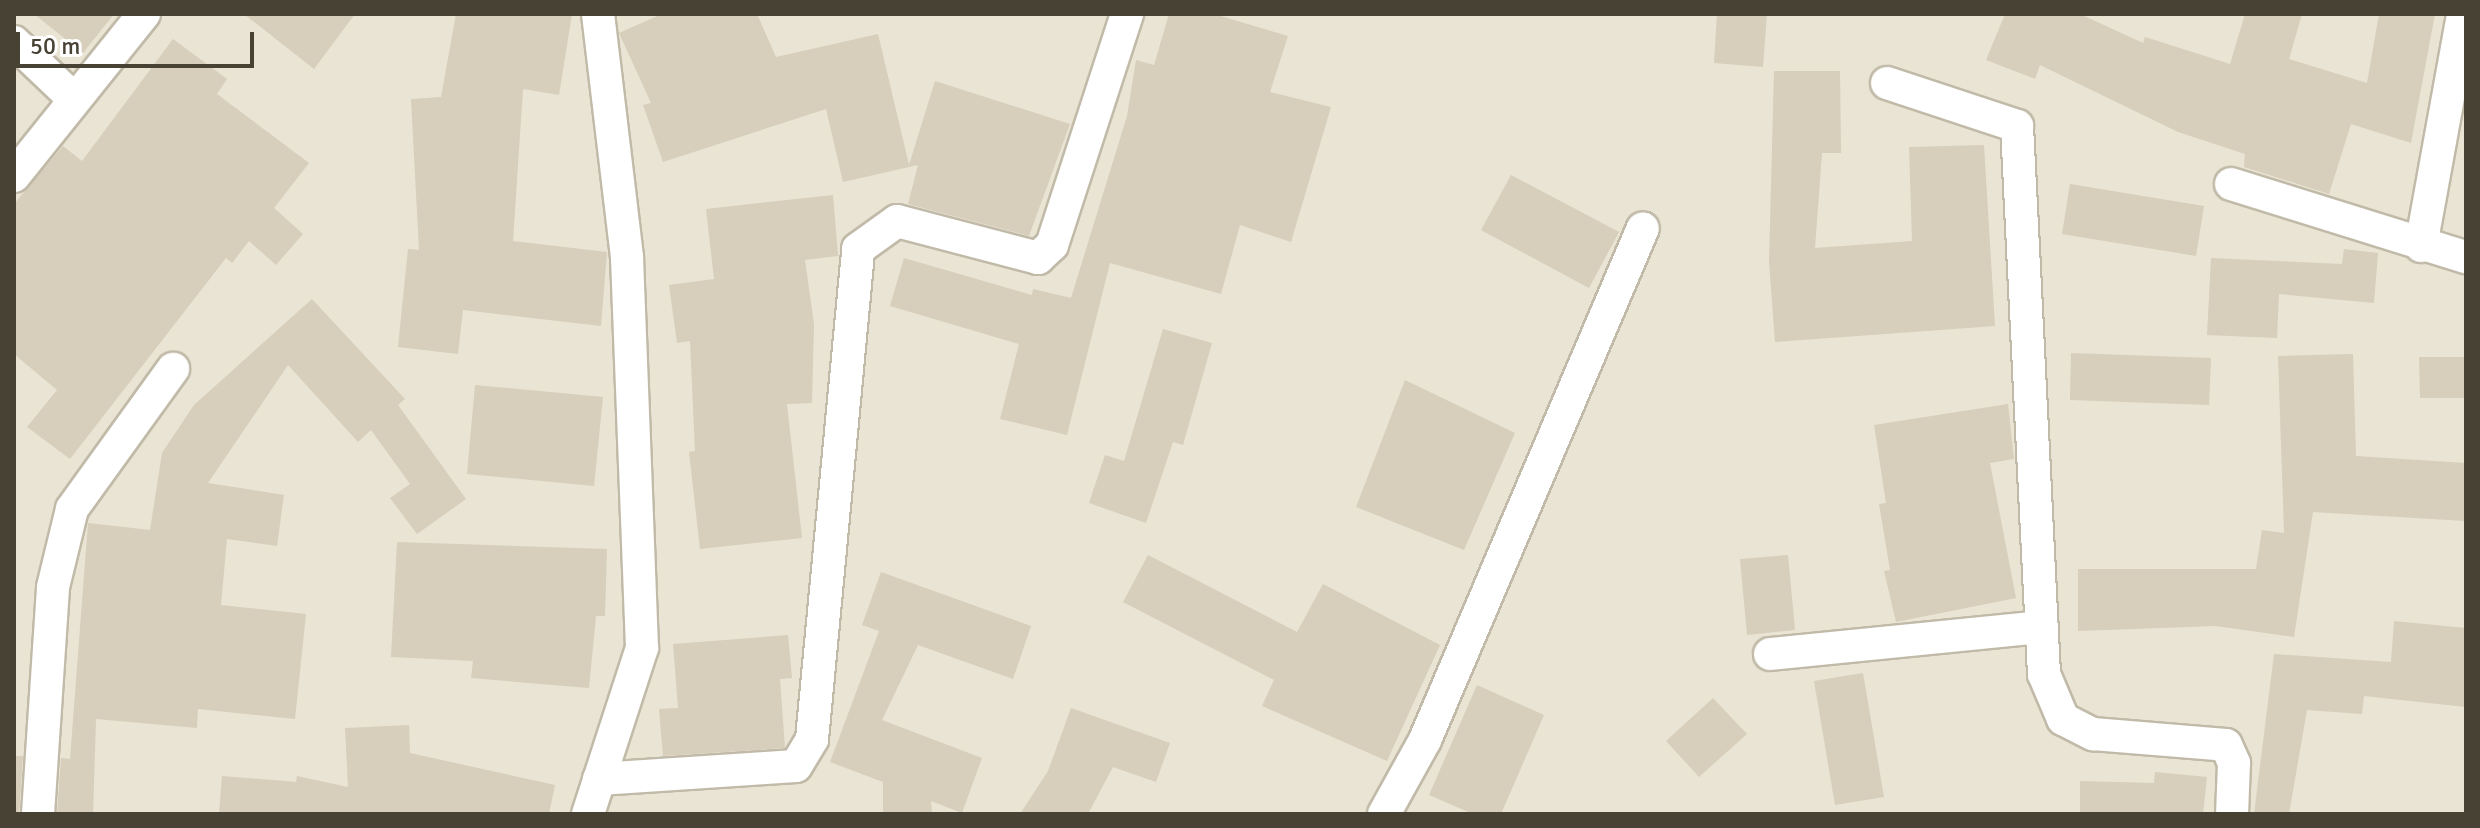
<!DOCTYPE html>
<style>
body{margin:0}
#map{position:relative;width:2480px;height:828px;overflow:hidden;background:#f4f1e7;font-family:Signika,sans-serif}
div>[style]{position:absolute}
.residential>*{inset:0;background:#e9e4d4}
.building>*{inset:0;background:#d7cebb}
.roads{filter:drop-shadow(2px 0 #c1baa8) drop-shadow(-2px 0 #c1baa8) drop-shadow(0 2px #c1baa8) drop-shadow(0 -2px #c1baa8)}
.minor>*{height:32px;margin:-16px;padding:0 16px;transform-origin:16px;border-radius:16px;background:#fff}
span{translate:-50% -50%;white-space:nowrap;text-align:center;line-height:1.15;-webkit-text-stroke:7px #fff;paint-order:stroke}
.frame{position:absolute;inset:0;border:16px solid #484235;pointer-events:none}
.scale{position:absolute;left:16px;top:32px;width:238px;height:36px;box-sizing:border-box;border:4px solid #484235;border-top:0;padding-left:10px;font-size:24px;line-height:28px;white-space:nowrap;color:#484235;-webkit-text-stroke:6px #fff;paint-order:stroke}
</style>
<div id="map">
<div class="residential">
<i style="clip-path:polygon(14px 14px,2466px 14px,2466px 814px,14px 814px)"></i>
</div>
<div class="building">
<i style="clip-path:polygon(34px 14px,114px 14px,83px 53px)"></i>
<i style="clip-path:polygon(244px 14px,355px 14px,314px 69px)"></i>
<i style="clip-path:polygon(456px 14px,572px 14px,559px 95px,523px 89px,513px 241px,607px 252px,601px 326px,463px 310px,458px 354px,398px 347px,408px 249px,419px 250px,411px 99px,441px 97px)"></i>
<i style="clip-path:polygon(662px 14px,757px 14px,776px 57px,878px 34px,909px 165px,935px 81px,1070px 124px,1029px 236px,908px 204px,918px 165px,843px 182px,826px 109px,663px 162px,643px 105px,651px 103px,619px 33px)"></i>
<i style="clip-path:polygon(1169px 14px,1214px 14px,1288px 36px,1270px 92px,1331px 107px,1291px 242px,1240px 225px,1221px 294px,1110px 263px,1067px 435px,1000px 419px,1019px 344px,890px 306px,904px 258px,1032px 295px,1033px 289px,1071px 298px,1127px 116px,1136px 60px,1154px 65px)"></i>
<i style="clip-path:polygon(1717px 14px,1767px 14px,1763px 67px,1714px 63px)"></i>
<i style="clip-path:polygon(2005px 14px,2080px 14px,2143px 43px,2145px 37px,2230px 64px,2245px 14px,2302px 14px,2289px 59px,2367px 83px,2379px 14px,2435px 14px,2411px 143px,2351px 124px,2329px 194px,2244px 167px,2245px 154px,2178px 132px,2040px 65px,2035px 79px,1986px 60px)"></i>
<i style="clip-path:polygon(173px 39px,227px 79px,217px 94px,309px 163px,274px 208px,303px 234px,276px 265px,249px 241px,232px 263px,226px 258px,70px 459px,27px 427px,57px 390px,14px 354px,14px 204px,63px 146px,82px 161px)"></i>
<i style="clip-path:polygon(1774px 71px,1840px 71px,1841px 153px,1822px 153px,1815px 248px,1912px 241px,1909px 147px,1984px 145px,1995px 326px,1775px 342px,1769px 262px)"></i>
<i style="clip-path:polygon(1511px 175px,1619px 232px,1589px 288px,1481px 230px)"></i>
<i style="clip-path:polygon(2070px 184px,2204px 206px,2196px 256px,2062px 234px)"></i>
<i style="clip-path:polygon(833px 195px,838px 256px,805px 260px,814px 324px,812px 403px,787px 404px,802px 538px,700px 549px,689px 452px,695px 451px,690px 341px,677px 343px,669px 285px,714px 279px,706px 209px)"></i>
<i style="clip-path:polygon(2344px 249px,2378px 253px,2374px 303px,2279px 294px,2277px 338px,2207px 335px,2211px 258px,2342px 264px)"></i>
<i style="clip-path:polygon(312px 299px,405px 399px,398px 405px,466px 499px,417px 534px,390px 498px,410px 484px,371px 430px,358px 442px,288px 365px,208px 483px,284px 495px,277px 546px,227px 539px,221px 605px,306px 614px,295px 719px,198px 709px,197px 728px,96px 719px,93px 814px,57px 814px,61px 758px,70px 759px,88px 523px,150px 530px,162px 453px,194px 405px)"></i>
<i style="clip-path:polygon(1163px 329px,1212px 343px,1183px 445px,1173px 442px,1146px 523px,1089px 503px,1105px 455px,1124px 461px)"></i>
<i style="clip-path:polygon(2071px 353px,2211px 358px,2209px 405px,2070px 400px)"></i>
<i style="clip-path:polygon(2353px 354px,2356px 456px,2466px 463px,2466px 521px,2313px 512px,2294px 637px,2216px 626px,2078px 631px,2078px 569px,2256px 569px,2262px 530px,2284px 533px,2278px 356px)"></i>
<i style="clip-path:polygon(2419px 357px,2466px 357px,2466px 398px,2420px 398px)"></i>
<i style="clip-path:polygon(1405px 380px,1515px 433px,1464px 550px,1356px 507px)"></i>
<i style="clip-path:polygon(475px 385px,603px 397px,594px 486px,467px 474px)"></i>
<i style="clip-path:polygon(2008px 404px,2014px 459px,1990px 463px,2016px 598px,1896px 622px,1884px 571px,1890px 570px,1879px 504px,1886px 503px,1874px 425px)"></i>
<i style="clip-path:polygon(397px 542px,607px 549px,605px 616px,596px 616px,589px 688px,471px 678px,473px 661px,391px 657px)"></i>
<i style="clip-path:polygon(1148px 555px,1297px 632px,1323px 584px,1440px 645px,1387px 761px,1262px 706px,1274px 680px,1123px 602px)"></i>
<i style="clip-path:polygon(1788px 555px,1795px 630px,1747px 635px,1740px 559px)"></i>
<i style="clip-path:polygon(881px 572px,1031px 626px,1013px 679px,918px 645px,882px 720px,982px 758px,962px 813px,931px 801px,932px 814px,883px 814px,883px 782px,830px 762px,879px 631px,862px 625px)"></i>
<i style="clip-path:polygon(2394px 621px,2466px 628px,2466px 707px,2364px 696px,2362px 714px,2307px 710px,2289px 814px,2254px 814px,2274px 654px,2391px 662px)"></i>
<i style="clip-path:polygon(788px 635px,792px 678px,780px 679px,785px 748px,663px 756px,659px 709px,678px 708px,673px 644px)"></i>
<i style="clip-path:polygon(1863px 673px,1884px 797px,1835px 805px,1814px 681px)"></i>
<i style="clip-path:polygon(1477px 685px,1544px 715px,1501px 814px,1473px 814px,1429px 795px)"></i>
<i style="clip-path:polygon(1713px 698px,1747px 734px,1699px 777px,1666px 741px)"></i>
<i style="clip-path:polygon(1071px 708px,1170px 743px,1156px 782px,1113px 767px,1088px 814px,1020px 814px,1048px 771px)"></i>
<i style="clip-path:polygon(409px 725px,410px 753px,555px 785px,549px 814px,219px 814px,222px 776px,296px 782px,297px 776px,348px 787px,345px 728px)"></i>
<i style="clip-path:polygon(14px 756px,23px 756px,19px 814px,14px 814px)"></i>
<i style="clip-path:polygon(2155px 772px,2207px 777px,2203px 814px,2080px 814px,2080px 781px,2154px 783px)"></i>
</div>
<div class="roads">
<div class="minor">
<i style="left:14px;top:42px;width:83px;rotate:43.5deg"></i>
<i style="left:1887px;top:83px;width:137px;rotate:18.3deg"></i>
<i style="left:2017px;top:126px;width:549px;rotate:87.18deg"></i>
<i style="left:2044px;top:674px;width:49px;rotate:67.1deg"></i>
<i style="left:2063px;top:719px;width:34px;rotate:27deg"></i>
<i style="left:2093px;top:734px;width:133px;rotate:4.7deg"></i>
<i style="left:2226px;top:745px;width:20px;rotate:66deg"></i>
<i style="left:2234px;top:763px;width:51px;rotate:92.2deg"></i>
<i style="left:14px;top:176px;width:208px;rotate:-51.3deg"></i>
<i style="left:2231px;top:184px;width:246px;rotate:17.3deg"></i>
<i style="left:2421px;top:246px;width:236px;rotate:-79.7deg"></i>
<i style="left:1770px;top:654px;width:273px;rotate:-5.7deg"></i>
<i style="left:599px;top:779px;width:197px;rotate:-3.8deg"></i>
<i style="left:796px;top:766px;width:31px;rotate:-59deg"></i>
<i style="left:812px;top:739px;width:492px;rotate:-84.6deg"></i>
<i style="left:858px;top:249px;width:48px;rotate:-35.7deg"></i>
<i style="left:897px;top:221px;width:146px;rotate:14.7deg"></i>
<i style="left:1038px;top:258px;width:19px;rotate:-43deg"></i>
<i style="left:1052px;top:245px;width:243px;rotate:-72deg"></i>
<i style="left:38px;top:814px;width:227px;rotate:-86.2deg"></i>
<i style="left:53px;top:587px;width:80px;rotate:-76.3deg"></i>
<i style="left:72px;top:509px;width:173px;rotate:-54.2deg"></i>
<i style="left:588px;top:814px;width:175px;rotate:-72deg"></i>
<i style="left:642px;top:648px;width:391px;rotate:-92.2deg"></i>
<i style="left:627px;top:257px;width:245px;rotate:-96.8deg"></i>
<i style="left:1384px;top:814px;width:85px;rotate:-61deg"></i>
<i style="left:1425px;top:740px;width:556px;rotate:-66.94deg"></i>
</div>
</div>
<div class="frame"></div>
<div class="scale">50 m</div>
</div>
